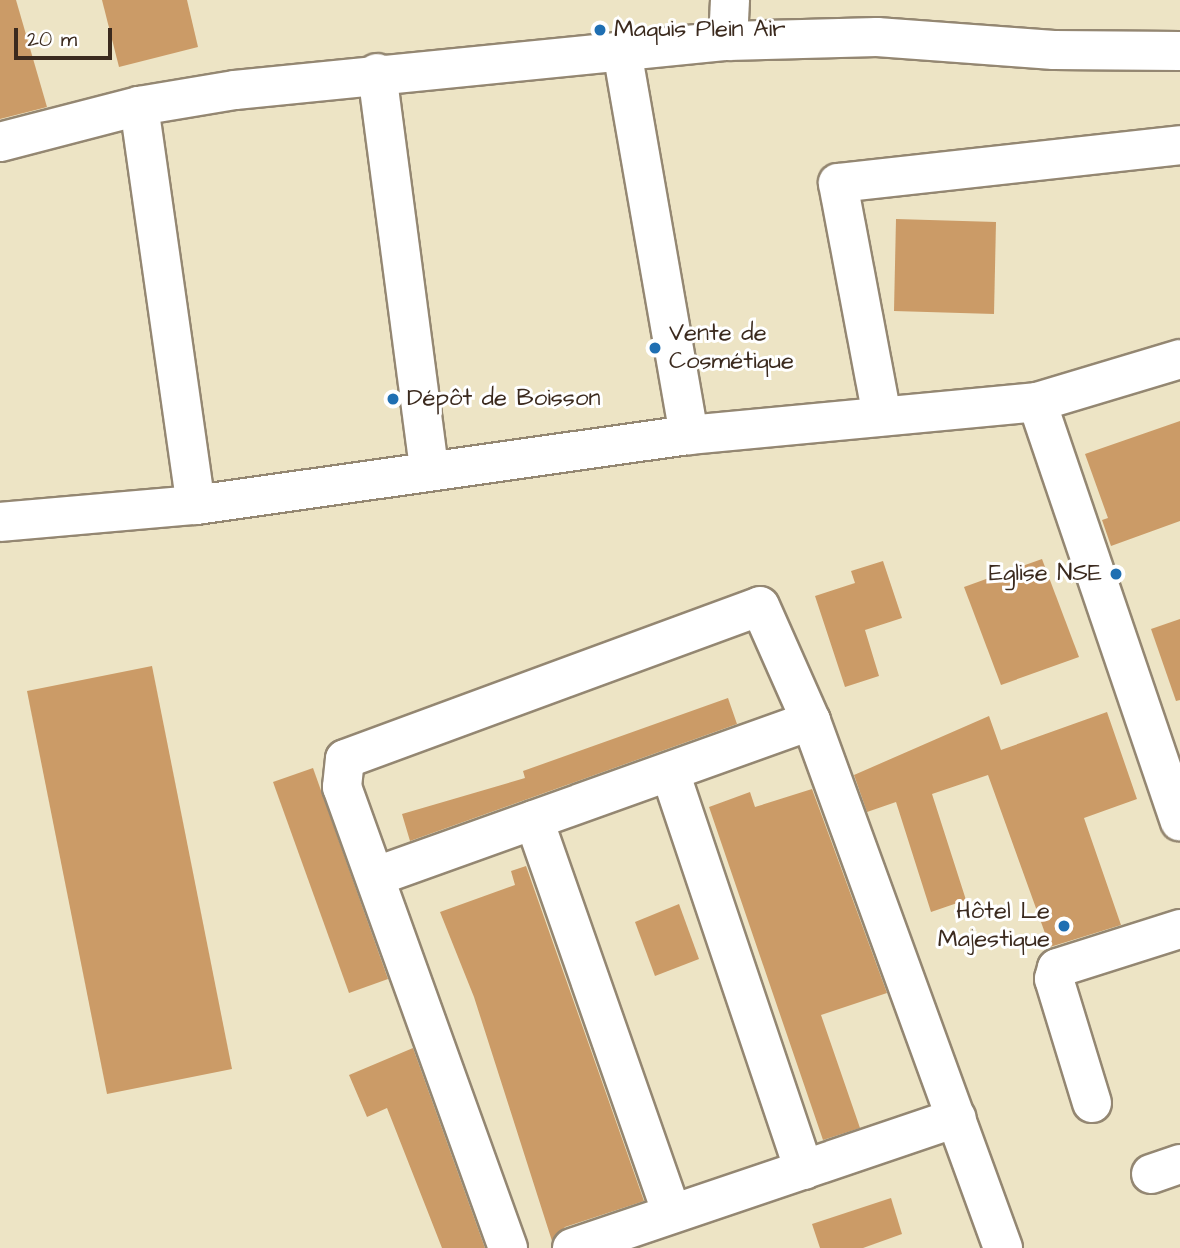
<!DOCTYPE html>
<meta charset="utf-8">
<style>
body{margin:0}
#map{position:relative;width:1180px;height:1248px;overflow:hidden;background:#ede4c5;font-family:"Architects Daughter",sans-serif}
div>[style]{position:absolute}
.building>*{inset:0;background:#cb9b67}
.roads{filter:drop-shadow(2px 0 #948772) drop-shadow(-2px 0 #948772) drop-shadow(0 2px #948772) drop-shadow(0 -2px #948772)}
.minor>*{height:38px;margin:-19px;padding:0 19px;transform-origin:19px;border-radius:19px;background:#fff}
.dots>*{width:19px;height:19px;translate:-50% -50%;box-sizing:border-box;border:4px solid #fff;border-radius:50%}
span{translate:-50% -50%;white-space:nowrap;text-align:center;line-height:1.15;-webkit-text-stroke:6px #fff;paint-order:stroke}
.poi-label{font-size:24px;color:#3b2a1e}
.left{translate:0 -50%;text-align:left}
.right{translate:-100% -50%;text-align:right}
.scale{position:absolute;left:14px;top:28px;width:98px;height:32px;box-sizing:border-box;border:4px solid #3b2a1e;border-top:0;padding-left:9px;font-size:21px;line-height:24px;white-space:nowrap;color:#3b2a1e;-webkit-text-stroke:5px #fff;paint-order:stroke}
</style>
<div id="map">
<div class="building">
<i style="clip-path:polygon(0 0,16px 0,47px 107px,0 119px)"></i>
<i style="clip-path:polygon(102px 0,187px 0,198px 47px,119px 67px)"></i>
<i style="clip-path:polygon(896px 219px,996px 222px,994px 314px,894px 311px)"></i>
<i style="clip-path:polygon(1180px 421px,1180px 521px,1111px 546px,1102px 520px,1108px 518px,1085px 454px)"></i>
<i style="clip-path:polygon(1042px 559px,1079px 657px,1001px 685px,964px 587px)"></i>
<i style="clip-path:polygon(883px 561px,902px 618px,865px 630px,879px 676px,845px 687px,815px 596px,855px 583px,851px 571px)"></i>
<i style="clip-path:polygon(1180px 619px,1180px 700px,1176px 701px,1151px 629px)"></i>
<i style="clip-path:polygon(152px 666px,232px 1069px,107px 1094px,27px 691px)"></i>
<i style="clip-path:polygon(728px 698px,737px 724px,410px 841px,402px 814px,525px 778px,523px 771px)"></i>
<i style="clip-path:polygon(1107px 712px,1137px 799px,1084px 818px,1121px 925px,1050px 947px,988px 775px,932px 794px,966px 900px,931px 912px,896px 802px,867px 812px,854px 775px,989px 716px,1001px 750px)"></i>
<i style="clip-path:polygon(313px 768px,388px 979px,349px 993px,273px 782px)"></i>
<i style="clip-path:polygon(812px 789px,887px 993px,821px 1015px,860px 1128px,823px 1140px,709px 807px,750px 792px,755px 807px)"></i>
<i style="clip-path:polygon(526px 866px,644px 1201px,565px 1227px,552px 1241px,474px 997px,440px 912px,515px 885px,511px 871px)"></i>
<i style="clip-path:polygon(679px 904px,699px 959px,655px 976px,635px 922px)"></i>
<i style="clip-path:polygon(413px 1048px,485px 1248px,442px 1248px,387px 1108px,367px 1117px,349px 1075px)"></i>
<i style="clip-path:polygon(891px 1198px,902px 1234px,863px 1248px,820px 1248px,812px 1224px)"></i>
</div>
<div class="roads">
<div class="minor">
<i style="left:728px;top:41px;width:41px;rotate:-87.2deg"></i>
<i style="left:622px;top:51px;width:390px;rotate:80.1deg"></i>
<i style="left:377px;top:73px;width:400px;rotate:82.5deg"></i>
<i style="left:139px;top:106px;width:403px;rotate:81.9deg"></i>
<i style="left:0;top:142px;width:144px;rotate:-14.5deg"></i>
<i style="left:139px;top:106px;width:97px;rotate:-9.5deg"></i>
<i style="left:235px;top:90px;width:495px;rotate:-5.7deg"></i>
<i style="left:728px;top:41px;width:149px;rotate:-1.5deg"></i>
<i style="left:877px;top:37px;width:177px;rotate:4.2deg"></i>
<i style="left:1054px;top:50px;width:126px;rotate:0.5deg"></i>
<i style="left:1037px;top:402px;width:443px;rotate:71.2deg"></i>
<i style="left:882px;top:416px;width:237px;rotate:-100.7deg"></i>
<i style="left:838px;top:183px;width:344px;rotate:-6.3deg"></i>
<i style="left:0;top:522px;width:197px;rotate:-5deg"></i>
<i style="left:196px;top:505px;width:498px;rotate:-8.1deg"></i>
<i style="left:689px;top:435px;width:350px;rotate:-5.4deg"></i>
<i style="left:1037px;top:402px;width:149px;rotate:-16.7deg"></i>
<i style="left:670px;top:772px;width:420px;rotate:71.4deg"></i>
<i style="left:534px;top:820px;width:417px;rotate:70.7deg"></i>
<i style="left:377px;top:876px;width:461px;rotate:-19.7deg"></i>
<i style="left:1092px;top:1103px;width:130px;rotate:-107deg"></i>
<i style="left:1054px;top:979px;width:11px;rotate:-75deg"></i>
<i style="left:1057px;top:968px;width:129px;rotate:-17.6deg"></i>
<i style="left:1151px;top:1174px;width:31px;rotate:-19deg"></i>
<i style="left:508px;top:1248px;width:490px;rotate:-109.8deg"></i>
<i style="left:342px;top:787px;width:28px;rotate:-84deg"></i>
<i style="left:345px;top:759px;width:442px;rotate:-20.2deg"></i>
<i style="left:760px;top:606px;width:126px;rotate:66.1deg"></i>
<i style="left:811px;top:721px;width:561px;rotate:69.98deg"></i>
<i style="left:572px;top:1248px;width:406px;rotate:-18.7deg"></i>
</div>
</div>
<div class="dots">
<i style="left:600px;top:30px;background:#1f6fb2"></i>
<i style="left:655px;top:348px;background:#1f6fb2"></i>
<i style="left:393px;top:399px;background:#1f6fb2"></i>
<i style="left:1116px;top:574px;background:#1f6fb2"></i>
<i style="left:1064px;top:926px;background:#1f6fb2"></i>
</div>
<div class="poi-label">
<span class="left" style="left:614px;top:30px">Maquis Plein Air</span>
<span class="left" style="left:669px;top:348px">Vente de<br>Cosmétique</span>
<span class="left" style="left:407px;top:399px">Dépôt de Boisson</span>
<span class="right" style="left:1102px;top:574px">Eglise NSE</span>
<span class="right" style="left:1050px;top:926px">Hôtel Le<br>Majestique</span>
</div>
<div class="scale">20 m</div>
</div>
